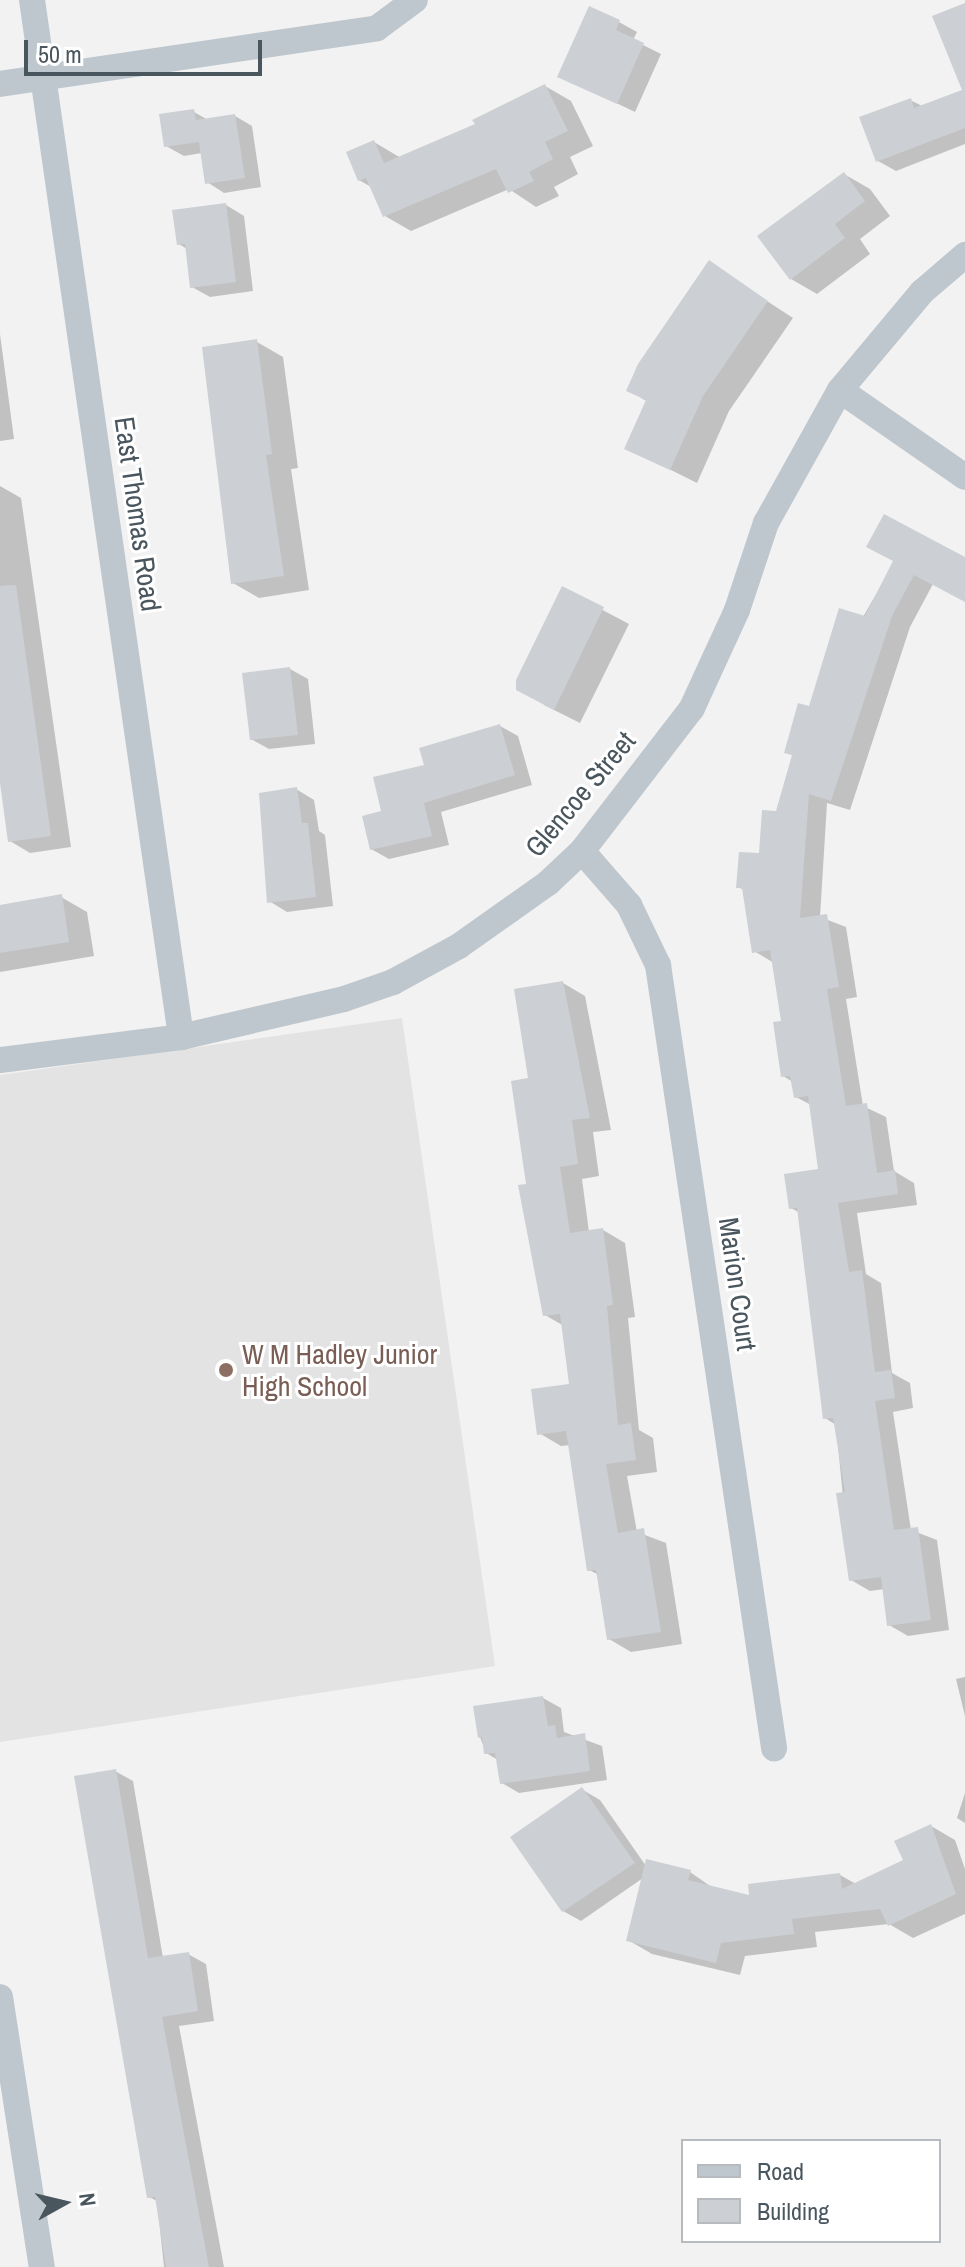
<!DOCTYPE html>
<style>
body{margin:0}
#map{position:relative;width:965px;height:2267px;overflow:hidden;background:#f3f2f2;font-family:"Archivo Narrow",sans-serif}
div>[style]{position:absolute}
.education>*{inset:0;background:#e4e3e3}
.shadow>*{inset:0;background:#0003}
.building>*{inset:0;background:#cccfd3}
.street>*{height:26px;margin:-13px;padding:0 13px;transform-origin:13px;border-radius:13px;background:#bec7cd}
.dots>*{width:22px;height:22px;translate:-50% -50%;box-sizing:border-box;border:4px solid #fff;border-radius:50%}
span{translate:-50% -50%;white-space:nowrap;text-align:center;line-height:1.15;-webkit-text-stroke:6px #fff;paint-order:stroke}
.street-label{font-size:28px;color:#4a565e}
.education-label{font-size:28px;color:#785e54}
.left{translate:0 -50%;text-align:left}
.legend{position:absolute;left:681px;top:2139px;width:260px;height:104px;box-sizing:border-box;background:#fff;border:2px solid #b7bbbf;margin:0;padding:10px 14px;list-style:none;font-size:24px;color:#4a565e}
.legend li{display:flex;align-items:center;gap:16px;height:40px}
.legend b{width:40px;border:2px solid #b7bbbf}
.north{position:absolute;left:24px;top:2163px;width:80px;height:80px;-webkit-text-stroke:6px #fff;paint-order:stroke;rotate:82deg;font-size:22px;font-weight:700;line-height:32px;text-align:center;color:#4a565e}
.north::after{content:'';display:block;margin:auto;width:28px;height:36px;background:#4a565e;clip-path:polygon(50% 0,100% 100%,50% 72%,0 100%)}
.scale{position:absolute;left:24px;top:40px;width:238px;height:36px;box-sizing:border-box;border:4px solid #4a565e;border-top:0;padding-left:10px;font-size:24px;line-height:28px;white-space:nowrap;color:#4a565e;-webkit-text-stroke:6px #fff;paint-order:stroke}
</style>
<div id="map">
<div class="education">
<i style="clip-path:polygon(402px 1018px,495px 1666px,0 1742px,0 1075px)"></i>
</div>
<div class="shadow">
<i style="clip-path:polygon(619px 22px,637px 32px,633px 40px,661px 54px,635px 112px,560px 76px)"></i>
<i style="clip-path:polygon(545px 86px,571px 101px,593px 146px,570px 157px,578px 174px,554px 187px,559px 196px,536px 207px,509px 189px,411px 231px,385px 216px,373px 188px,359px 180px,374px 142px,401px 158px,477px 126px)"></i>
<i style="clip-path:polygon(910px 100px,965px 127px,965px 144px,896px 171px,878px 161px)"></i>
<i style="clip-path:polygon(194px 112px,208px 120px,235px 116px,252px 126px,261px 187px,224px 193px,207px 182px,202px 153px,184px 156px,166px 146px)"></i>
<i style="clip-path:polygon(844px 174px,870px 189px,890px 216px,860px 239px,870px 254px,817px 294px,791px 279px)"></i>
<i style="clip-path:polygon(226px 205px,244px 216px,253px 291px,210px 297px,192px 287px,187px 249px,179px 244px)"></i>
<i style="clip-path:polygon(709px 263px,793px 318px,729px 411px,697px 483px,627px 448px,648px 402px,628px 390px)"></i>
<i style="clip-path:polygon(0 334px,14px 439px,0 441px)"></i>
<i style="clip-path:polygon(257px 342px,283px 357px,298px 468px,291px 469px,309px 590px,259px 598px,233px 583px)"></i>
<i style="clip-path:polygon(0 486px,21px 498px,71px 847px,30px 853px,10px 841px,0 779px)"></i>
<i style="clip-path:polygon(965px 560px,965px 601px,933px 584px,910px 627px,850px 810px,827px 803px,820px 917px,846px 927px,857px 997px,846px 999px,863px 1106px,886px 1117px,894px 1171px,914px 1183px,917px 1205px,857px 1213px,866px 1274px,881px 1283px,892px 1373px,910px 1383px,913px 1408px,893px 1412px,911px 1530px,937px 1540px,949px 1630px,908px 1636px,889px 1625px,885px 1589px,870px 1591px,851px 1580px,836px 1425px,825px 1418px,800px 1213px,791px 1208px,820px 1171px,811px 1105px,796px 1097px,793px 1082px,783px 1076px,783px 1022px,774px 963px,754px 951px,744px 890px,738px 887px,761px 855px,777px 813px,794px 756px,786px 752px,895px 561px)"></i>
<i style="clip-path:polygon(563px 589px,629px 624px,580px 723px,544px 705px)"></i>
<i style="clip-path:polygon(290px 669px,308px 679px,315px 744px,269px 749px,251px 739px)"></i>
<i style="clip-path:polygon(500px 726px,518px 736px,532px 785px,441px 812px,449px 845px,389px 859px,371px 849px,384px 813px,427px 766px)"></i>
<i style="clip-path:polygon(296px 789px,314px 800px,319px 831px,325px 835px,333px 906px,287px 912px,269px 901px)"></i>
<i style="clip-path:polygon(61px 897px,87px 912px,94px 956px,0 972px,0 907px)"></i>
<i style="clip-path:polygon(563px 983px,585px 996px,611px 1130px,593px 1132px,599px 1176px,582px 1179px,589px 1232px,603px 1230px,625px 1243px,635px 1317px,628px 1318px,639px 1430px,653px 1438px,657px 1472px,627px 1476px,637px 1532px,666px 1543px,682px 1644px,631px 1652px,609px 1639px,599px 1575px,589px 1570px,571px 1445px,561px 1446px,539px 1433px,572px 1386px,564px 1326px,545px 1315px,520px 1187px,528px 1186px,531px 1080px)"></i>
<i style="clip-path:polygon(965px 1677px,965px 1716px,956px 1679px)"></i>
<i style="clip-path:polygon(543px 1698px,561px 1708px,564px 1732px,602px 1746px,607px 1780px,519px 1793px,502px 1783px,498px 1760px,486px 1753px,480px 1737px)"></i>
<i style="clip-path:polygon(115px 1771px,133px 1781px,163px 1958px,188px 1954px,206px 1964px,214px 2021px,179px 2026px,224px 2267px,164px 2267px,157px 2201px,149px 2197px)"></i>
<i style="clip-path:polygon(583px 1790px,600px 1800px,646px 1866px,690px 1872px,713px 1888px,752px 1898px,840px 1875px,856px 1884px,906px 1861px,931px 1826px,955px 1840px,965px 1869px,965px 1914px,913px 1938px,889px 1924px,815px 1932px,817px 1947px,745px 1956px,740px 1975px,652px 1954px,628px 1940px,643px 1878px,581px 1921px,563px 1911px)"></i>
<i style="clip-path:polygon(965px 1793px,965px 1823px,957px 1818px)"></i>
</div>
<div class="building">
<i style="clip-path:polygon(965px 3px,965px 128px,876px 162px,859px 117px,911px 98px,914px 108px,962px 90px,932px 16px)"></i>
<i style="clip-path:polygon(589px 6px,620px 20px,616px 30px,644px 43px,617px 104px,557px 77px)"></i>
<i style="clip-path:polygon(545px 84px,568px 131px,545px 142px,553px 159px,529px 172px,534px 181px,508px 193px,496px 169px,383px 217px,366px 178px,358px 181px,346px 152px,374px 140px,384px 163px,475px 124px,472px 120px)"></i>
<i style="clip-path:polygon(194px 109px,196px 120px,235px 114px,245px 178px,205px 184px,199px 142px,164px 147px,159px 114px)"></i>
<i style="clip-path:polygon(844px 172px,865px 201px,835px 224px,845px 238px,790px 280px,757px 236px)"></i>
<i style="clip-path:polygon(226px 203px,236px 282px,190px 288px,185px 244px,177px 245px,172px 210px)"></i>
<i style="clip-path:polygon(709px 260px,768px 301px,703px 396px,670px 470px,624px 449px,646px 400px,626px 391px,638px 364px)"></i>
<i style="clip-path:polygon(257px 339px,272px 454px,266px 455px,284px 576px,231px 584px,202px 347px)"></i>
<i style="clip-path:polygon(884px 514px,965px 557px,965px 602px,914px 575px,892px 616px,831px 801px,809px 794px,800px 918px,827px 914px,839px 987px,827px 989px,846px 1106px,867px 1103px,877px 1173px,895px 1170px,898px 1194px,838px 1203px,849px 1272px,862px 1270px,875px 1372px,891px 1370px,895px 1398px,875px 1401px,894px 1530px,918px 1527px,931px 1620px,887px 1626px,881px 1577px,849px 1581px,836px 1493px,845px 1492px,833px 1418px,823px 1419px,797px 1208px,789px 1209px,784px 1174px,818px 1169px,808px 1096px,794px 1098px,790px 1076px,781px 1077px,773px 1022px,781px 1021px,770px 950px,752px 953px,742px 888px,736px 888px,739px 852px,759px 853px,762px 810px,776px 811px,792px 755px,784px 753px,798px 703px,809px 706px,839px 608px,865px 616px,893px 561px,866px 547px)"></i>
<i style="clip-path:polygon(16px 585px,51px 836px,8px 842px,0 783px,0 586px)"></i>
<i style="clip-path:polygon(562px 586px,604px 607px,554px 710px,516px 690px,516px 680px)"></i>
<i style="clip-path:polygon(290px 667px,298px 735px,250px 740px,242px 673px)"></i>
<i style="clip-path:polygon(500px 724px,515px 775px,424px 803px,432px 836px,370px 850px,362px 816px,381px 811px,373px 777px,424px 765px,419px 748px)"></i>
<i style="clip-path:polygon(297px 787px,302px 823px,308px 823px,316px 897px,267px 903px,259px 793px)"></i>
<i style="clip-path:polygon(62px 894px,69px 942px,0 953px,0 905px)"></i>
<i style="clip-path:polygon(563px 981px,590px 1118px,572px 1120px,578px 1164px,560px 1167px,570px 1233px,603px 1228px,613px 1305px,607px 1306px,618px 1425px,631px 1423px,636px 1460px,606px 1464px,618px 1533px,644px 1528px,661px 1632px,607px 1640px,596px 1570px,587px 1571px,566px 1431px,537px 1435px,531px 1389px,569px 1384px,560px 1314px,543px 1316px,518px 1185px,526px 1184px,511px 1081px,528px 1078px,514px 989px)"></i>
<i style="clip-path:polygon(543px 1696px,548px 1726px,555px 1725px,557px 1738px,585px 1733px,590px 1771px,500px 1784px,495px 1753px,484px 1754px,482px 1737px,478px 1738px,473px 1706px)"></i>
<i style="clip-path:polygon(116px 1769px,148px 1958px,189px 1952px,198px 2011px,162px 2017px,209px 2267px,166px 2267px,155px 2197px,147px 2198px,74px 1776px)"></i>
<i style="clip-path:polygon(582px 1787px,635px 1863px,562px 1912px,510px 1837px)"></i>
<i style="clip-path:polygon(931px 1824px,956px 1894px,888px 1926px,880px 1909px,792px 1919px,794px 1934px,721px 1943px,716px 1963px,626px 1941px,646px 1859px,691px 1870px,688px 1880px,749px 1895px,748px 1884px,840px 1873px,842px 1889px,903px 1860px,894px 1841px)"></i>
</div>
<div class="street">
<i style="left:32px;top:0;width:1048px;rotate:81.82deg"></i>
<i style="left:0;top:84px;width:381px;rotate:-8.4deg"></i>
<i style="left:377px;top:28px;width:47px;rotate:-36.4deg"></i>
<i style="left:840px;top:390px;width:152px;rotate:34.8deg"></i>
<i style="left:582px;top:851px;width:72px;rotate:49deg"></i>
<i style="left:629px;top:905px;width:67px;rotate:64.2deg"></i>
<i style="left:658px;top:965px;width:792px;rotate:81.57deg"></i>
<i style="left:0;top:1060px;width:182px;rotate:-7.2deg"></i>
<i style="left:181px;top:1037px;width:167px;rotate:-13.1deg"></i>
<i style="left:344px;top:999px;width:52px;rotate:-19.1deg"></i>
<i style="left:393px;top:982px;width:75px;rotate:-28.6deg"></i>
<i style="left:459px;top:946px;width:109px;rotate:-35.3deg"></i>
<i style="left:548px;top:883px;width:47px;rotate:-43.3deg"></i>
<i style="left:582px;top:851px;width:180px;rotate:-52.4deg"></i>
<i style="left:692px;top:708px;width:108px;rotate:-65.3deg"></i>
<i style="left:737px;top:610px;width:92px;rotate:-71.6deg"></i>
<i style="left:766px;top:523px;width:152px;rotate:-60.9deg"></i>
<i style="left:840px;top:390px;width:128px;rotate:-50.1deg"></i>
<i style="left:922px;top:292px;width:57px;rotate:-40.7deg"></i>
<i style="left:0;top:1997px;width:273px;rotate:81.2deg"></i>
</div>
<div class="dots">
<i style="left:226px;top:1370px;background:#8d6e63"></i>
</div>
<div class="street-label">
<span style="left:138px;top:514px;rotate:82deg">East Thomas Road</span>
<span style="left:580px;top:794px;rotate:-50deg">Glencoe Street</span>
<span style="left:738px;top:1284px;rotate:82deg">Marion Court</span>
</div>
<div class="education-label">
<span class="left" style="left:242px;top:1370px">W M Hadley Junior<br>High School</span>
</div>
<ul class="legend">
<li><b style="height:10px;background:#bec7cd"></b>Road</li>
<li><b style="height:22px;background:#cccfd3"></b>Building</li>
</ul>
<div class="north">N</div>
<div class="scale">50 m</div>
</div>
